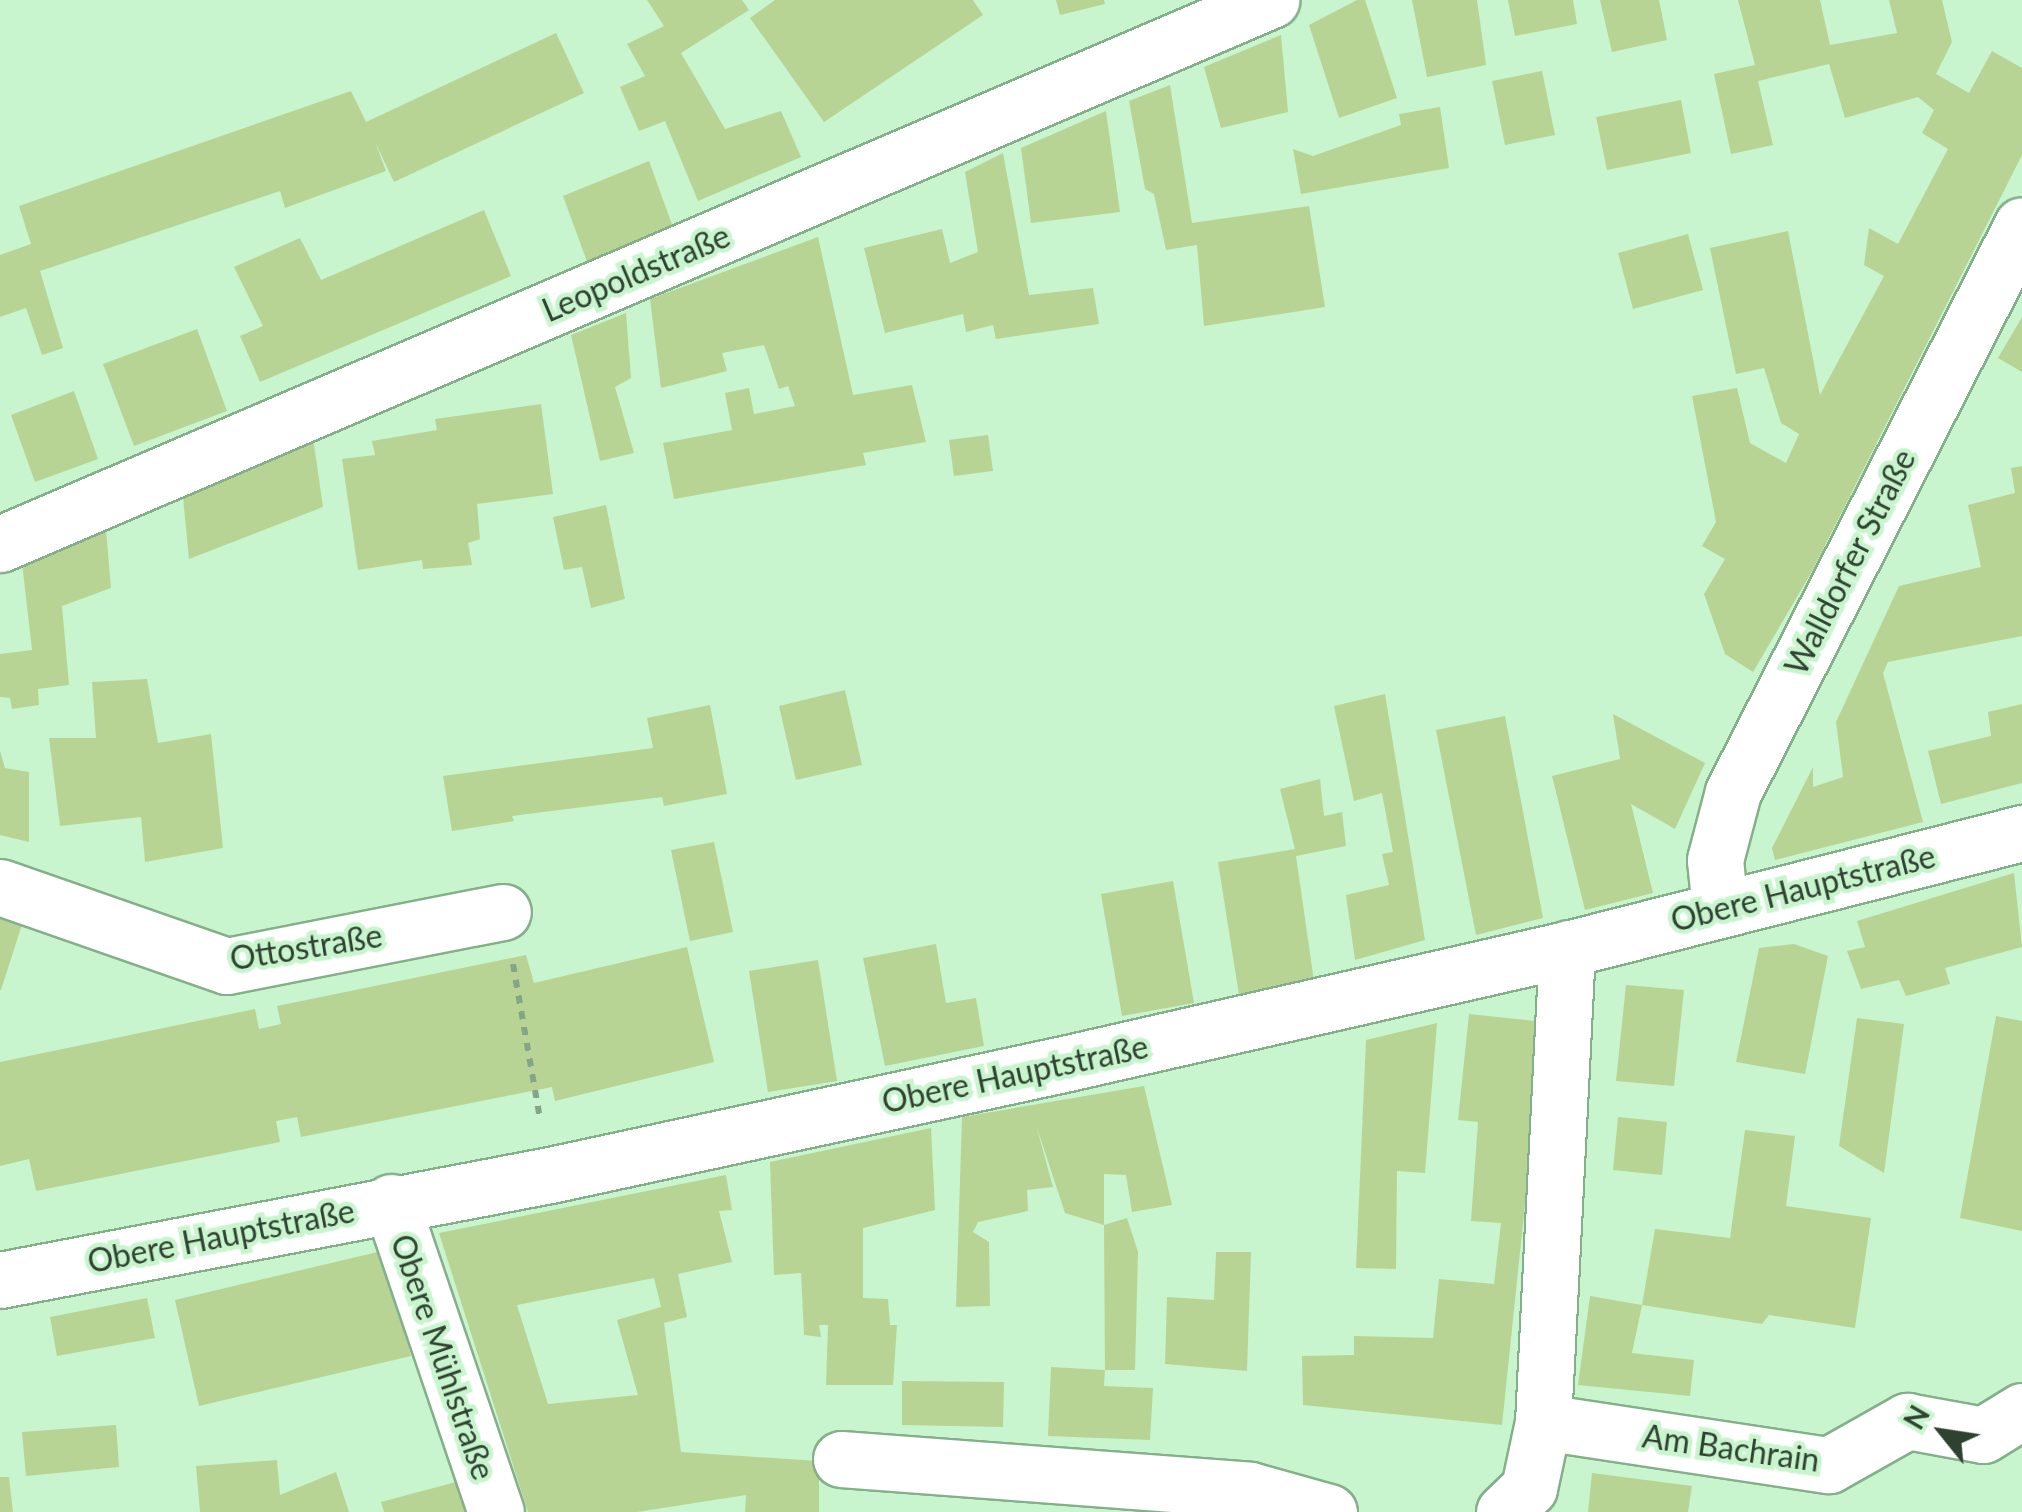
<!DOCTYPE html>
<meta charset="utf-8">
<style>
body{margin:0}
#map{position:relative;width:2022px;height:1512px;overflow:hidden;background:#c8f5cd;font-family:Lato,sans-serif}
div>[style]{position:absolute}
.building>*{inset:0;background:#b7d495}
.path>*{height:6px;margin-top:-3px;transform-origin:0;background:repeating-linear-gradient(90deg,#84a587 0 8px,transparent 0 16px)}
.roads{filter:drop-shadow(2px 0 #85af8a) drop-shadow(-2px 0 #85af8a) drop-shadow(0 2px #85af8a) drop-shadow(0 -2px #85af8a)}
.minor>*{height:55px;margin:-27.5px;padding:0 27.5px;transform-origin:27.5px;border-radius:27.5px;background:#fff}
.secondary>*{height:55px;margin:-27.5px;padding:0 27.5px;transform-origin:27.5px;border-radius:27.5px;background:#fff}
span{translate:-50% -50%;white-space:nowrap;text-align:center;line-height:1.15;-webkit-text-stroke:9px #c8f5cd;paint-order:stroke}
.street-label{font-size:32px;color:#2f4131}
.north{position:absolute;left:1892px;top:1382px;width:100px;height:100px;-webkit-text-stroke:8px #c8f5cd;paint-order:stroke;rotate:300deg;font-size:28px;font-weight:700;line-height:40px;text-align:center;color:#2f4131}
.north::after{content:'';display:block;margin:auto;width:35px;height:45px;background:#2f4131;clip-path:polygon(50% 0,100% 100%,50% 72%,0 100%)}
</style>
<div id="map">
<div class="building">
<i style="clip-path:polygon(647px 0,742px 0,749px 10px,681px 53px,725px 129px,781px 111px,801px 157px,698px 201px,665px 121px,639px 131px,620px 87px,645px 76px,627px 44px,664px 26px)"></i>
<i style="clip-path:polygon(775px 0,973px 0,983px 15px,824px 122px,750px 18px)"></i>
<i style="clip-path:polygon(1056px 0,1104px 0,1105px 4px,1060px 15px)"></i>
<i style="clip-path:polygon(1357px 0,1365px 0,1397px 98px,1339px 118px,1309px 25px)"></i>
<i style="clip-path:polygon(1412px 0,1477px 0,1486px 65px,1427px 77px)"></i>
<i style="clip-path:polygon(1508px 0,1573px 0,1577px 24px,1515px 36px)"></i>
<i style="clip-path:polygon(1600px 0,1659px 0,1667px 40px,1612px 52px)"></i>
<i style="clip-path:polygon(1738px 0,1820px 0,1830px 45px,1897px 33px,1889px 0,1942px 0,1952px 42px,1936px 74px,1969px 93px,1992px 51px,2022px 68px,2022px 155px,1811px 573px,1753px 672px,1725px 654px,1704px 594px,1725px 559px,1702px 546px,1716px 522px,1692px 396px,1737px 388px,1750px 443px,1786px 463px,1799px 434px,1781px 423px,1764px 368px,1736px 374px,1710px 248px,1788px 231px,1820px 395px,1884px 276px,1864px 265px,1869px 228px,1898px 244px,1948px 149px,1922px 133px,1934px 110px,1918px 97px,1845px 118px,1829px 64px,1758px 81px,1773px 145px,1731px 154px,1714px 74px,1755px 65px)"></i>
<i style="clip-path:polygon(556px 33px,584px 93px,394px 182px,375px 142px,386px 171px,285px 208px,280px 191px,40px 271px,63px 348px,42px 355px,26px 308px,0 317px,0 255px,31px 244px,19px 206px,351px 91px,366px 122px)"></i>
<i style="clip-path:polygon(1281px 35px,1288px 112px,1221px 128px,1204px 67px)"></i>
<i style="clip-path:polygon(1542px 71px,1555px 135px,1505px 145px,1492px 81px)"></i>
<i style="clip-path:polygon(1170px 85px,1192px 223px,1309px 206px,1325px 307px,1204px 326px,1197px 245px,1166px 250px,1154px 194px,1145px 189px,1129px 101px)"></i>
<i style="clip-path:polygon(1681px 100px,1691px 153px,1607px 170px,1596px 117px)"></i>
<i style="clip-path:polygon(1440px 107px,1449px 168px,1301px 194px,1293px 149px,1313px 156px,1401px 125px,1399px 114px)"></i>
<i style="clip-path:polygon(1106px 111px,1120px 212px,1031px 223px,1021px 148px)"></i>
<i style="clip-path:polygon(1003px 153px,1029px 295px,1093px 288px,1099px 324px,996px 339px,993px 325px,966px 332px,963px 314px,885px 333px,864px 248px,942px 229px,950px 263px,978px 252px,965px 172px)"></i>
<i style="clip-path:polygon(649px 161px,674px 230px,589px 267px,563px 196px)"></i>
<i style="clip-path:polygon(484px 210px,511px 276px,260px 382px,240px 336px,263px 326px,234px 267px,300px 238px,321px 280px)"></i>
<i style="clip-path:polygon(1688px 234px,1703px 290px,1633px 309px,1618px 253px)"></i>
<i style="clip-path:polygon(818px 237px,853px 395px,912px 385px,926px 442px,863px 453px,866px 465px,674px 499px,663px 443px,732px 430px,725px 393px,749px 388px,754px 414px,795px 406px,788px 386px,779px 389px,764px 345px,722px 353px,727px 371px,661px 388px,650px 299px)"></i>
<i style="clip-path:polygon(626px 313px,631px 378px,615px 387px,634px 453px,600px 461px,571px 335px)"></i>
<i style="clip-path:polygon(2022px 317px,2022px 372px,1998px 358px)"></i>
<i style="clip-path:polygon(197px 329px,227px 411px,134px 446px,103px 364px)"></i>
<i style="clip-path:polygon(74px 391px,98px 459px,35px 482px,11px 415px)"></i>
<i style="clip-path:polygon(541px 404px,553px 494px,477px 504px,480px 539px,468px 543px,472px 565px,423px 569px,422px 560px,358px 570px,342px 459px,375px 455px,372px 441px,437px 430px,435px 419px)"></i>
<i style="clip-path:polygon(988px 435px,993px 471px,954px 476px,949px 440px)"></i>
<i style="clip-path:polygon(313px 438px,323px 507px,189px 559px,182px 487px)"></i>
<i style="clip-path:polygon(2022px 466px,2022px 636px,1888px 662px,1883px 673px,1923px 822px,1775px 860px,1772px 848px,1813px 767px,1813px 787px,1843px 777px,1836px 722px,1899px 586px,1981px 567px,1968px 505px,2015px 493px,2011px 468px)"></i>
<i style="clip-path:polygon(606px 505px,625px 599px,591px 608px,582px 567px,564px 570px,553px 517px)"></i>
<i style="clip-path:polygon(105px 518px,111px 588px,62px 606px,69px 685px,38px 689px,39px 705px,12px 709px,10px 698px,0 697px,0 654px,32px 650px,21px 554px)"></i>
<i style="clip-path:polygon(147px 679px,158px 743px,211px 734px,223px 848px,145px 862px,141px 817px,60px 826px,49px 738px,96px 738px,92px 682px)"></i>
<i style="clip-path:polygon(845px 690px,862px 765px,796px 780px,779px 706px)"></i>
<i style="clip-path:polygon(1385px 694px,1425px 940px,1355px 960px,1346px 895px,1389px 885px,1382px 854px,1393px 852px,1382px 793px,1354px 801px,1334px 706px)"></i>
<i style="clip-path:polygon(2022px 704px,2022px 783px,1941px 804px,1928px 751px,1991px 736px,1988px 712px)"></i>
<i style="clip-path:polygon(710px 705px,727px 794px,664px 806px,662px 797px,512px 816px,514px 821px,452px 831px,443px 776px,653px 748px,647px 718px)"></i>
<i style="clip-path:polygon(1613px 714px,1705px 763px,1675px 829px,1631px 804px,1653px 893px,1585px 910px,1552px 776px,1620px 759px)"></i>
<i style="clip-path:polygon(1505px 716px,1543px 918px,1476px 935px,1436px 730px)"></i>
<i style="clip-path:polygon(0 751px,5px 768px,29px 772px,29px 842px,0 835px)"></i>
<i style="clip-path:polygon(1320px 779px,1324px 816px,1342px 812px,1346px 846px,1296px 856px,1314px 981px,1239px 995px,1218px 862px,1295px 849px,1280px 789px)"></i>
<i style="clip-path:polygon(714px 842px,733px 932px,690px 941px,671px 850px)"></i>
<i style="clip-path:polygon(2014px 873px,2022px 947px,1945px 968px,1950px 984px,1906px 996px,1899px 980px,1861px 989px,1847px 951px,1865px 947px,1857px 921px)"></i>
<i style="clip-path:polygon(1173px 881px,1194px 1003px,1122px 1016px,1101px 894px)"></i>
<i style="clip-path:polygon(0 907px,25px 915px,1px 990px,0 990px)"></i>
<i style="clip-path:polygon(936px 944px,946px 1003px,976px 998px,984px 1046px,885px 1066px,863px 958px)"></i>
<i style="clip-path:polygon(1794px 944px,1828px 956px,1805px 1074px,1736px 1062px,1759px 948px)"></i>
<i style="clip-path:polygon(687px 947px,714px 1062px,555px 1101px,552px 1087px,301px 1137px,297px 1117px,276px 1121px,280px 1142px,36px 1191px,29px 1159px,0 1166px,0 1062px,255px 1009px,259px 1029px,281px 1024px,277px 1006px,526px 955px,534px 983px)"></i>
<i style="clip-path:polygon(818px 960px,837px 1081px,768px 1092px,749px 971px)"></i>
<i style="clip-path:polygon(1626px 985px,1684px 990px,1674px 1086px,1616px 1081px)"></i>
<i style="clip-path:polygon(1469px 1014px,1544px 1022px,1502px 1425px,1303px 1405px,1302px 1356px,1354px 1355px,1354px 1336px,1433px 1338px,1439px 1279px,1494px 1284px,1501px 1223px,1471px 1221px,1478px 1122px,1458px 1120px)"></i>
<i style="clip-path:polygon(1996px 1016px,2022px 1021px,2022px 1231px,1960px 1218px)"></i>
<i style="clip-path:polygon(1857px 1018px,1904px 1024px,1884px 1173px,1839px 1146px)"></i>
<i style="clip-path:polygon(1437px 1023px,1425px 1173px,1397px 1171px,1396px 1269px,1356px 1268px,1366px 1040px)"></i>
<i style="clip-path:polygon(1144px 1086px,1172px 1205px,1132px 1212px,1126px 1175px,1104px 1174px,1104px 1225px,1065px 1213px,1036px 1125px,1053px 1187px,1027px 1190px,1028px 1211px,978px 1222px,973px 1232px,989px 1242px,990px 1306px,956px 1307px,962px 1117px)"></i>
<i style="clip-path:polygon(1618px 1117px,1667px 1122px,1662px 1175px,1613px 1170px)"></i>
<i style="clip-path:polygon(931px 1128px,935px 1210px,863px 1228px,863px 1298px,888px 1299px,890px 1325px,897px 1325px,893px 1385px,826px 1385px,828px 1325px,819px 1325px,821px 1337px,804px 1335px,801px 1273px,774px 1275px,770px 1162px)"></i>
<i style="clip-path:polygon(1745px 1130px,1795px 1136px,1786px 1206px,1871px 1218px,1855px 1328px,1769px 1315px,1762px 1324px,1642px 1305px,1655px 1229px,1730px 1238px)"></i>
<i style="clip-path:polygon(evenodd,726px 1175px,732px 1210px,719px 1211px,732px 1262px,678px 1274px,687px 1317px,664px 1323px,681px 1452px,819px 1461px,819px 1512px,745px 1512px,746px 1495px,637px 1512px,528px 1512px,439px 1233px,726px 1175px,654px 1278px,661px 1307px,617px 1320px,638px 1395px,548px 1404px,517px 1305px,654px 1278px)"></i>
<i style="clip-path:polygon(1127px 1218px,1138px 1252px,1135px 1370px,1105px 1370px,1104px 1225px)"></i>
<i style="clip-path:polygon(386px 1250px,411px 1356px,199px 1406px,175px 1300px)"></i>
<i style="clip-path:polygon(1216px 1252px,1251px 1252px,1247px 1371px,1165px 1364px,1167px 1297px,1214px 1300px)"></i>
<i style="clip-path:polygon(1590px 1296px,1642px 1305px,1632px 1353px,1694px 1360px,1690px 1396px,1578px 1385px)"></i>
<i style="clip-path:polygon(147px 1298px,155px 1338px,57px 1356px,50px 1317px)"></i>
<i style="clip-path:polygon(1051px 1367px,1105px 1370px,1104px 1386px,1153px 1388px,1150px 1440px,1048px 1436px)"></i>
<i style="clip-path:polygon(902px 1381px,1004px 1382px,1003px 1427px,902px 1425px)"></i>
<i style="clip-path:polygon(116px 1425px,119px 1467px,26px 1476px,22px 1432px)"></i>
<i style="clip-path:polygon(277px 1460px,280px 1495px,336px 1472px,349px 1512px,200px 1512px,196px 1466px)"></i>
<i style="clip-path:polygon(1592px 1473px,1692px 1486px,1688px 1512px,1588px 1512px)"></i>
<i style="clip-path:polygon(0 1477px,9px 1477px,13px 1512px,0 1512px)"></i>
<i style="clip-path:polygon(456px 1482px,465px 1512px,384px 1512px,381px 1502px)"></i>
</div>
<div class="path">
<i style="left:513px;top:964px;width:157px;rotate:80.1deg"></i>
</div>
<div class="roads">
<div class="minor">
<i style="left:0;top:544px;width:1383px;rotate:-23.17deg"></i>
<i style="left:0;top:887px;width:240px;rotate:19.2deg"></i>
<i style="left:227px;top:966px;width:281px;rotate:-11.1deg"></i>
<i style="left:1720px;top:909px;width:49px;rotate:-95.8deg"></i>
<i style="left:1715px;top:860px;width:70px;rotate:-75.2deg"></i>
<i style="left:1733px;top:792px;width:636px;rotate:-62.99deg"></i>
<i style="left:391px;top:1202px;width:327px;rotate:71.3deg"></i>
<i style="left:1543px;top:1422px;width:474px;rotate:-87.1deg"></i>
<i style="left:841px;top:1459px;width:410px;rotate:4.3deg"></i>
<i style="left:1250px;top:1490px;width:82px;rotate:15.6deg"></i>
<i style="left:1504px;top:1512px;width:35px;rotate:-44deg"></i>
<i style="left:1529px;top:1488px;width:67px;rotate:-78deg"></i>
<i style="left:1543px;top:1422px;width:289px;rotate:8.6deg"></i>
<i style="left:1829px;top:1465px;width:90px;rotate:-29.4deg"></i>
<i style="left:1907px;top:1421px;width:77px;rotate:10.4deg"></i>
<i style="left:1983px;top:1435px;width:46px;rotate:-31.6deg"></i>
</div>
<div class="secondary">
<i style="left:0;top:1280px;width:560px;rotate:-10.81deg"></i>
<i style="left:550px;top:1175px;width:530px;rotate:-12.2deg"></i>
<i style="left:1068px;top:1063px;width:512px;rotate:-12.87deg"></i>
<i style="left:1567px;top:949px;width:470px;rotate:-14.3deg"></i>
</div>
</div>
<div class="street-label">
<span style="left:636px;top:273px;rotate:-23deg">Leopoldstraße</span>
<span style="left:1850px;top:562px;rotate:-63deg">Walldorfer Straße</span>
<span style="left:1803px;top:888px;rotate:-14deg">Obere Hauptstraße</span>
<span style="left:306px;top:947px;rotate:-9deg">Ottostraße</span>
<span style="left:1015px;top:1074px;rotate:-12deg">Obere Hauptstraße</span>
<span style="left:221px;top:1236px;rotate:-11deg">Obere Hauptstraße</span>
<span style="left:443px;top:1357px;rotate:71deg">Obere Mühlstraße</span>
<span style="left:1731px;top:1448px;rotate:8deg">Am Bachrain</span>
</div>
<div class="north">N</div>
</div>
